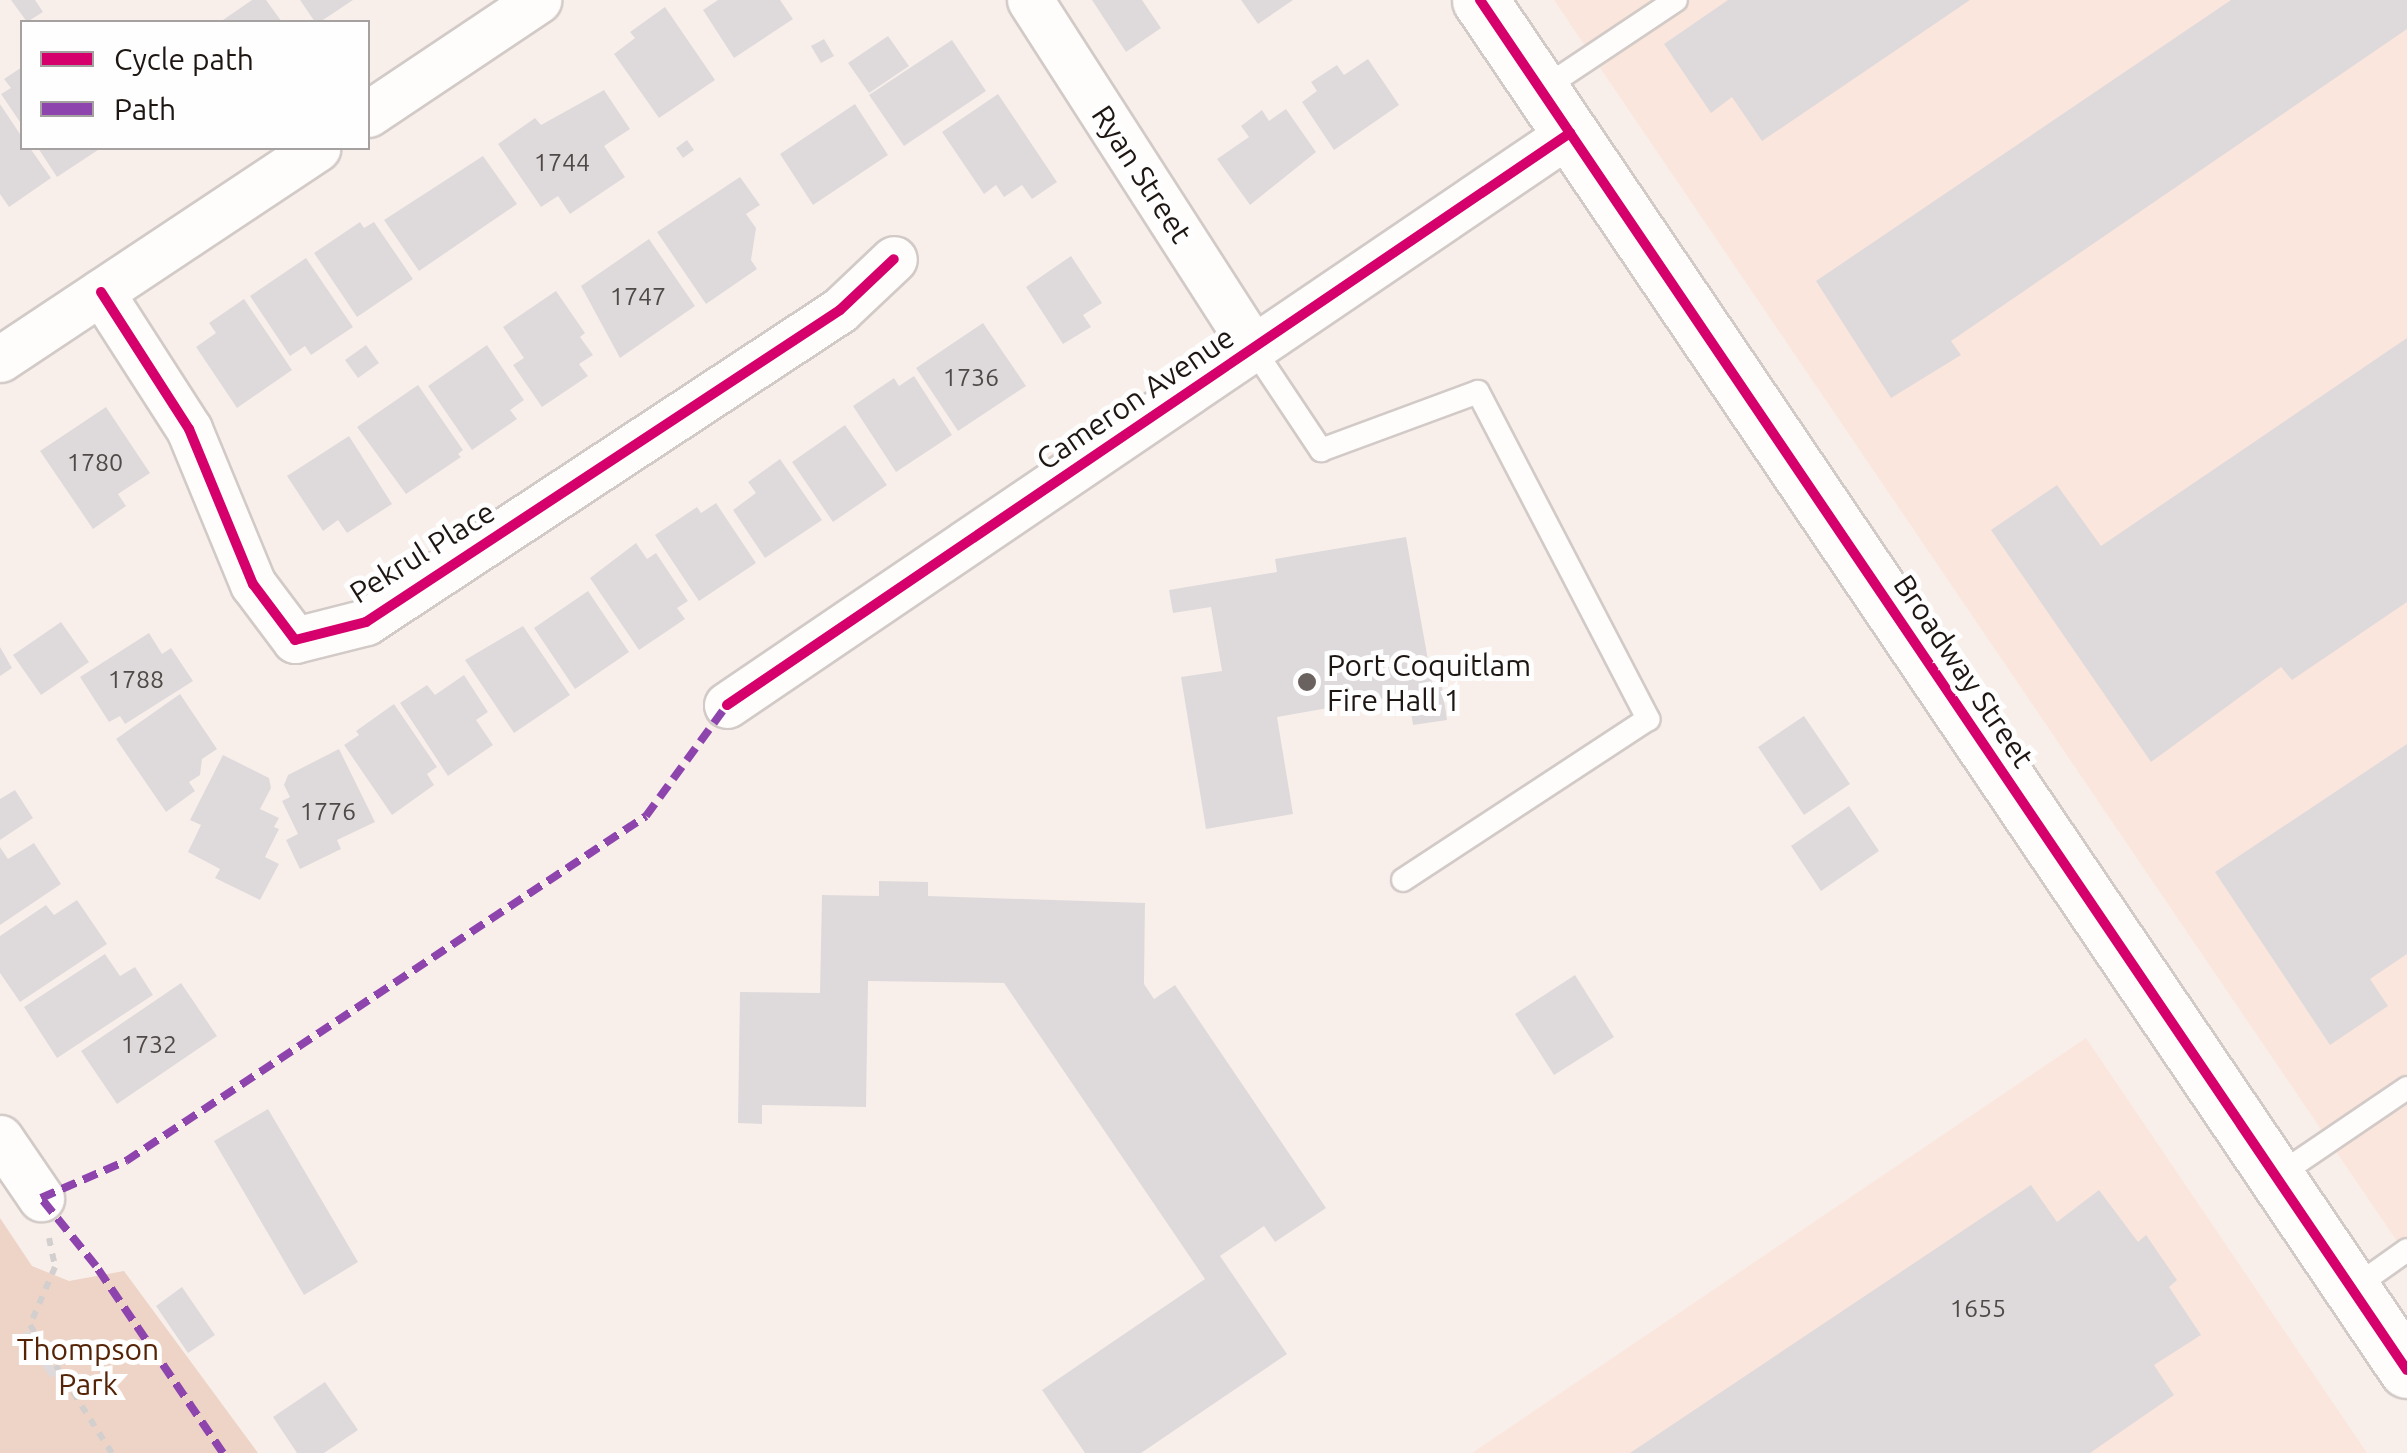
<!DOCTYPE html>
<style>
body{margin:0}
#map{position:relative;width:2407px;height:1453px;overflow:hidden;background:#f8efeb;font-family:Ubuntu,sans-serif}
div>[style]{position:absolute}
.built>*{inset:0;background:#fae6dc}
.green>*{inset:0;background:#edd4c7}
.building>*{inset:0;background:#dedadc}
.path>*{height:6px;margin-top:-3px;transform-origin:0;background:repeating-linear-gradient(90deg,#d2cfce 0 8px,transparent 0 16px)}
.roads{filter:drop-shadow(2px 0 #d2cac7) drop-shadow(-2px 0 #d2cac7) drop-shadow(0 2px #d2cac7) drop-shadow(0 -2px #d2cac7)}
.service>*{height:22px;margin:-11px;padding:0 11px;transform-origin:11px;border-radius:11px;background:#fefdfc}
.minor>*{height:45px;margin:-22.5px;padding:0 22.5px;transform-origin:22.5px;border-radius:22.5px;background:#fefdfc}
.secondary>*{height:55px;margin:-27.5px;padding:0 27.5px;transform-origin:27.5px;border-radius:27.5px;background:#fefdfc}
.quiet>*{height:8px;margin-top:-4px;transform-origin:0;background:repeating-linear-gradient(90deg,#8e44ad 0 15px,transparent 0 23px)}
.cycleway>*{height:10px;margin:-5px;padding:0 5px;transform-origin:5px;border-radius:5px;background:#d6006c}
.dots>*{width:28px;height:28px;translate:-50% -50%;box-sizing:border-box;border:5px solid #fefefe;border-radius:50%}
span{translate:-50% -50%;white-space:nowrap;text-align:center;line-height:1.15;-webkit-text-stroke:10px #fefefe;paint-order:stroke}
.number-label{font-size:25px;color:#4f4947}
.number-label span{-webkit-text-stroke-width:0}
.street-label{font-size:30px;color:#1d1613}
.poi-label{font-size:30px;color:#1d1613}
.left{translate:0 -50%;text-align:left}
.park-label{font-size:30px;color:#552407}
.legend{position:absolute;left:20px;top:20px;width:350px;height:130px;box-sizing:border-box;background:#fefefe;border:2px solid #a4a1a0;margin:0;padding:12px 18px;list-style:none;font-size:30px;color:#1d1613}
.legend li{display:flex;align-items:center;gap:20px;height:50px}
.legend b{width:50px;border:2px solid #a4a1a0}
</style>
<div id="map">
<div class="built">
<i style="clip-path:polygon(1554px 0,2407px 0,2407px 1256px)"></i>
<i style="clip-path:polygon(2086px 1038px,2367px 1453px,1472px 1453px)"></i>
</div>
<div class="green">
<i style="clip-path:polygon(0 1218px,32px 1266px,69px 1281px,124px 1271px,258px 1453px,0 1453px)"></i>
</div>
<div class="building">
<i style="clip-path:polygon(11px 0,35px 0,43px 12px,27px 22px)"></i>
<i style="clip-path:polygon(252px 0,266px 0,282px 22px,220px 22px)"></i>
<i style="clip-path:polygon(300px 0,353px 0,320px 22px,315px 22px)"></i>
<i style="clip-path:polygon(718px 0,780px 0,793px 19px,734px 58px,703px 10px)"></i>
<i style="clip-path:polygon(1092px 0,1142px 0,1161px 28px,1126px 52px)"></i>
<i style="clip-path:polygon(1241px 0,1293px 0,1258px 24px)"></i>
<i style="clip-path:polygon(1728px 0,1970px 0,1762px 141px,1732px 97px,1711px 113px,1664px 44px)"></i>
<i style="clip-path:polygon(2231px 0,2407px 0,2407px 29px,1951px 341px,1961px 355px,1891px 398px,1816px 281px)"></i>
<i style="clip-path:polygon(665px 7px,715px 80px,659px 118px,614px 54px,635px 38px,630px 32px)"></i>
<i style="clip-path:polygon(888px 36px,909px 66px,869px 93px,848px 63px)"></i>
<i style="clip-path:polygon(824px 39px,834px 56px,821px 63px,811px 46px)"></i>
<i style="clip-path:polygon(952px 40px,986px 91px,904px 146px,869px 95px)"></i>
<i style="clip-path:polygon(1368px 59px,1399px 105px,1334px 150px,1302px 102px,1317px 91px,1311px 82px,1337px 65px,1344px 75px)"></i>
<i style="clip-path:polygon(22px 67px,22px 125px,1px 94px,11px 88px,4px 79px)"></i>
<i style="clip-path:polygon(604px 90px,630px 129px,604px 146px,625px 177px,570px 214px,558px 196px,541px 207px,498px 144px,535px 118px,541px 125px)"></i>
<i style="clip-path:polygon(998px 94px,1057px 182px,1032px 199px,1022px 185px,1004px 197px,996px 185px,984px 194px,942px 132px)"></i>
<i style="clip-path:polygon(0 104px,22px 137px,22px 148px,30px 148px,51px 178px,9px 207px,0 194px)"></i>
<i style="clip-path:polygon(855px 104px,888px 155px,813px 205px,780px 154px)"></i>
<i style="clip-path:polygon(1286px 109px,1316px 152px,1250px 205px,1217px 159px,1249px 137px,1241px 126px,1262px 110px,1269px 121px)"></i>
<i style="clip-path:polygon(687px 140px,694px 150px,683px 158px,676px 148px)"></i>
<i style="clip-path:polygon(38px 148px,101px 148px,57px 177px)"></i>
<i style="clip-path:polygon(483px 156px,517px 204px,419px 271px,384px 220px)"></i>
<i style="clip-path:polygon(740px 177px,760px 205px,746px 214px,756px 228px,751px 260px,757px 269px,706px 304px,657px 232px)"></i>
<i style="clip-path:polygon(360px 222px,364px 228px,374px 222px,413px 279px,357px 317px,314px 253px)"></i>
<i style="clip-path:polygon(649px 239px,695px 306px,620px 358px,581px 286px)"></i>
<i style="clip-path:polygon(1071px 256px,1102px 303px,1083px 315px,1091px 327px,1063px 344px,1026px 287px)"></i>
<i style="clip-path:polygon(306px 258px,353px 327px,311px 355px,305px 346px,290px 356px,250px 296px)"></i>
<i style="clip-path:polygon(556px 291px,585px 333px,580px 337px,593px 355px,579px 364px,588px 376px,542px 407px,513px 365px,524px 358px,503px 327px)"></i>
<i style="clip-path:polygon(244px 299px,292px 370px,237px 408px,196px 347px,216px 333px,209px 323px)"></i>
<i style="clip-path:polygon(983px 323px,1026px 386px,958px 431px,916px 368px)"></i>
<i style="clip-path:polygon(2407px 338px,2407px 602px,2292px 680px,2281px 667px,2151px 762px,1991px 530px,2057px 485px,2101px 546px)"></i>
<i style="clip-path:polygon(366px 345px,379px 363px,358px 378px,345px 360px)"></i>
<i style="clip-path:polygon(487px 345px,524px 400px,510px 410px,517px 419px,472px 450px,428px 386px)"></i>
<i style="clip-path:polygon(914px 376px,952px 435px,896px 472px,853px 406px,894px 378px,899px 386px)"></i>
<i style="clip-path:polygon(418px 385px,463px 450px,458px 454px,461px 457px,406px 494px,357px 427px)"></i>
<i style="clip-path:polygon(106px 407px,150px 473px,118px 494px,126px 506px,93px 529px,40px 451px)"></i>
<i style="clip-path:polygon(845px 425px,887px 485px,833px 522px,792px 462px)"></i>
<i style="clip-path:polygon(349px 436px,392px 504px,347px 533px,338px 520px,323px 531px,287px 476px)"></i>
<i style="clip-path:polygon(780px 459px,822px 520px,765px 558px,733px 510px,756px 493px,748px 482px)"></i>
<i style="clip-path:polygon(716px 503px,756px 563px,699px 601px,655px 535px,697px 507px,701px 513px)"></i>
<i style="clip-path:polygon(1406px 537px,1433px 688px,1442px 686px,1447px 720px,1413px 725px,1408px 694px,1277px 717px,1293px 814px,1206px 829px,1181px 677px,1222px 671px,1211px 607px,1173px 613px,1169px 590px,1277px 572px,1275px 559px)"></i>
<i style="clip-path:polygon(636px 543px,647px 559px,656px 553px,688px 601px,677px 608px,685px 619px,639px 650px,590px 578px)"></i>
<i style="clip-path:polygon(588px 591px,629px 652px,575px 689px,534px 628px)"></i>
<i style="clip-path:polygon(61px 622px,89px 662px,41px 695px,13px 655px)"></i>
<i style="clip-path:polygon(523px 626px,570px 695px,514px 733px,465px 660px)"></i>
<i style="clip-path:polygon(149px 633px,162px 654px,171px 648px,193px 681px,125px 724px,120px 716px,109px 722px,80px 677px)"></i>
<i style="clip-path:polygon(0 647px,12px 668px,0 676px)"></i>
<i style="clip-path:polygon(464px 675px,488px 712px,476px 720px,493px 745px,448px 776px,400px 703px,427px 685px,435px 695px)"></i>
<i style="clip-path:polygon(180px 694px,217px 749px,202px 759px,200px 775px,189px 782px,195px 791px,166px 812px,116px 739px)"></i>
<i style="clip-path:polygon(394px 704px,437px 767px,427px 774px,434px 785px,392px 815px,344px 745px,359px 735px,356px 731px)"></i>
<i style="clip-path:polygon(1804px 716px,1850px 784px,1804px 815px,1758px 747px)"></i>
<i style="clip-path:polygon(2407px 744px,2407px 954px,2370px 979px,2388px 1006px,2330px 1045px,2215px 872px)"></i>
<i style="clip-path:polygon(339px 749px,375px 822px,337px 840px,341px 849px,300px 869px,286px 840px,298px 834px,282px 801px,290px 797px,284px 785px,288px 775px)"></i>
<i style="clip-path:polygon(223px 755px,269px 778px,271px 788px,260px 809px,279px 818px,274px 827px,279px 829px,265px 857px,279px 864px,260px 900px,215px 878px,220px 869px,188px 852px,201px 825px,190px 820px)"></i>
<i style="clip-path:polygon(15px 790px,33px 818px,0 840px,0 799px)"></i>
<i style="clip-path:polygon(1849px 806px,1879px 851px,1821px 891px,1791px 846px)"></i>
<i style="clip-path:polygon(34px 843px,61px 884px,0 925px,0 847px,8px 859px)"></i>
<i style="clip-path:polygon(879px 881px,928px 882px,928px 896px,1145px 903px,1144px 984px,1154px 999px,1175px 985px,1326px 1208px,1275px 1242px,1264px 1226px,1220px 1256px,1287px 1354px,1141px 1453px,1085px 1453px,1042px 1390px,1205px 1279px,1004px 983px,868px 981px,866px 1107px,762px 1105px,762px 1124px,738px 1123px,740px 992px,820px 993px,822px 895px,879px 896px)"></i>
<i style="clip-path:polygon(77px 900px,107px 944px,20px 1002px,0 973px,0 936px,46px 905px,54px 915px)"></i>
<i style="clip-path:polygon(105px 954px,120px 976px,135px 967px,153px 995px,57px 1058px,24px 1007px)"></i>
<i style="clip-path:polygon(1575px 975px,1614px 1037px,1554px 1075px,1515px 1014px)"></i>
<i style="clip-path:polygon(181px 983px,217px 1036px,117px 1104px,81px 1051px)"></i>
<i style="clip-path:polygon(268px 1109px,358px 1262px,304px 1295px,214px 1141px)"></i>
<i style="clip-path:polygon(2031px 1185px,2057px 1222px,2099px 1190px,2138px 1242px,2146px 1235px,2177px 1280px,2169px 1287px,2201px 1335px,2154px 1365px,2174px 1395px,2090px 1453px,1630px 1453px)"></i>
<i style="clip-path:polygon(182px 1287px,215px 1335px,188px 1353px,156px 1306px)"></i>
<i style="clip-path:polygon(28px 1330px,58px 1373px,51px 1378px,21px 1335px)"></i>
<i style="clip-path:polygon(325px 1382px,358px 1430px,324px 1453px,297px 1453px,273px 1417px)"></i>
</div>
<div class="path">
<i style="left:49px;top:1238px;width:30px;rotate:78deg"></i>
<i style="left:55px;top:1267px;width:63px;rotate:113.3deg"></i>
<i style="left:30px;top:1325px;width:152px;rotate:57.4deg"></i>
</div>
<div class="roads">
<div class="service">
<i style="left:1541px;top:90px;width:162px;rotate:-33.7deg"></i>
<i style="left:1253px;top:348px;width:123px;rotate:56.3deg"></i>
<i style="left:1321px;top:450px;width:167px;rotate:-20.3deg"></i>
<i style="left:1478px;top:392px;width:369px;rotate:62.5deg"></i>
<i style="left:1648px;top:719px;width:293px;rotate:146.7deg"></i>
<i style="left:2276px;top:1177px;width:158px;rotate:-34.2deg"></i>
<i style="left:2352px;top:1289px;width:67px;rotate:-35.3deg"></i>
</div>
<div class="minor">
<i style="left:1030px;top:0;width:413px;rotate:57.3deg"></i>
<i style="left:368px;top:114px;width:205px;rotate:-33.8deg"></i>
<i style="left:101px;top:292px;width:163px;rotate:57.3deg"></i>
<i style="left:189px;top:429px;width:168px;rotate:67.6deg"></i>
<i style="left:253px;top:584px;width:70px;rotate:53.1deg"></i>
<i style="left:295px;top:640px;width:73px;rotate:-14.2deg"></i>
<i style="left:366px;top:622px;width:567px;rotate:-33.35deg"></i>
<i style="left:840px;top:310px;width:74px;rotate:-43.4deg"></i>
<i style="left:0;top:359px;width:381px;rotate:-33.6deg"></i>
<i style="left:727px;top:705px;width:1019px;rotate:-34.16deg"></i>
<i style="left:0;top:1138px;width:73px;rotate:55.7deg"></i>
</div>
<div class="secondary">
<i style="left:1480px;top:0;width:1654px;rotate:55.92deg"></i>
</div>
</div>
<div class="quiet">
<i style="left:223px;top:1453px;width:226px;rotate:-124.2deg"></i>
<i style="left:96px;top:1266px;width:87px;rotate:-129deg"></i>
<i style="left:41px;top:1198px;width:93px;rotate:-23.5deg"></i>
<i style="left:126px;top:1161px;width:624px;rotate:-33.56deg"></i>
<i style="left:646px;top:816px;width:137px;rotate:-53.9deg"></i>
</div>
<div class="cycleway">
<i style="left:1480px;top:0;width:1654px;rotate:55.92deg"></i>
<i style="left:101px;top:292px;width:163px;rotate:57.3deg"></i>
<i style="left:189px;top:429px;width:168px;rotate:67.6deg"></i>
<i style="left:253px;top:584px;width:70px;rotate:53.1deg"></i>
<i style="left:295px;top:640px;width:73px;rotate:-14.2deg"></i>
<i style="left:366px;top:622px;width:567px;rotate:-33.35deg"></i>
<i style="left:840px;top:310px;width:74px;rotate:-43.4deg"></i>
<i style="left:727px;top:705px;width:1019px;rotate:-34.16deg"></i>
</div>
<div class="dots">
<i style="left:1307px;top:682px;background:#6a625f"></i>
</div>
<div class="number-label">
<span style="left:562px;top:162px">1744</span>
<span style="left:638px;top:296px">1747</span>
<span style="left:971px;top:377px">1736</span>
<span style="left:95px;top:462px">1780</span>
<span style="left:136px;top:679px">1788</span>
<span style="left:328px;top:811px">1776</span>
<span style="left:149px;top:1044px">1732</span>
<span style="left:1978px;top:1308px">1655</span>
</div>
<div class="street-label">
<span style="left:1142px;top:174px;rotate:57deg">Ryan Street</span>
<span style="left:1135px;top:398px;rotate:-34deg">Cameron Avenue</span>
<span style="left:422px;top:552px;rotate:-32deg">Pekrul Place</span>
<span style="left:1964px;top:671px;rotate:56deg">Broadway Street</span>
</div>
<div class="poi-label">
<span class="left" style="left:1327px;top:682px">Port Coquitlam<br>Fire Hall 1</span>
</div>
<div class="park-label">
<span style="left:88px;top:1366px">Thompson<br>Park</span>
</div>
<ul class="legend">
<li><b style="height:12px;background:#d6006c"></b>Cycle path</li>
<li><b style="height:12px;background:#8e44ad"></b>Path</li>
</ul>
</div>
